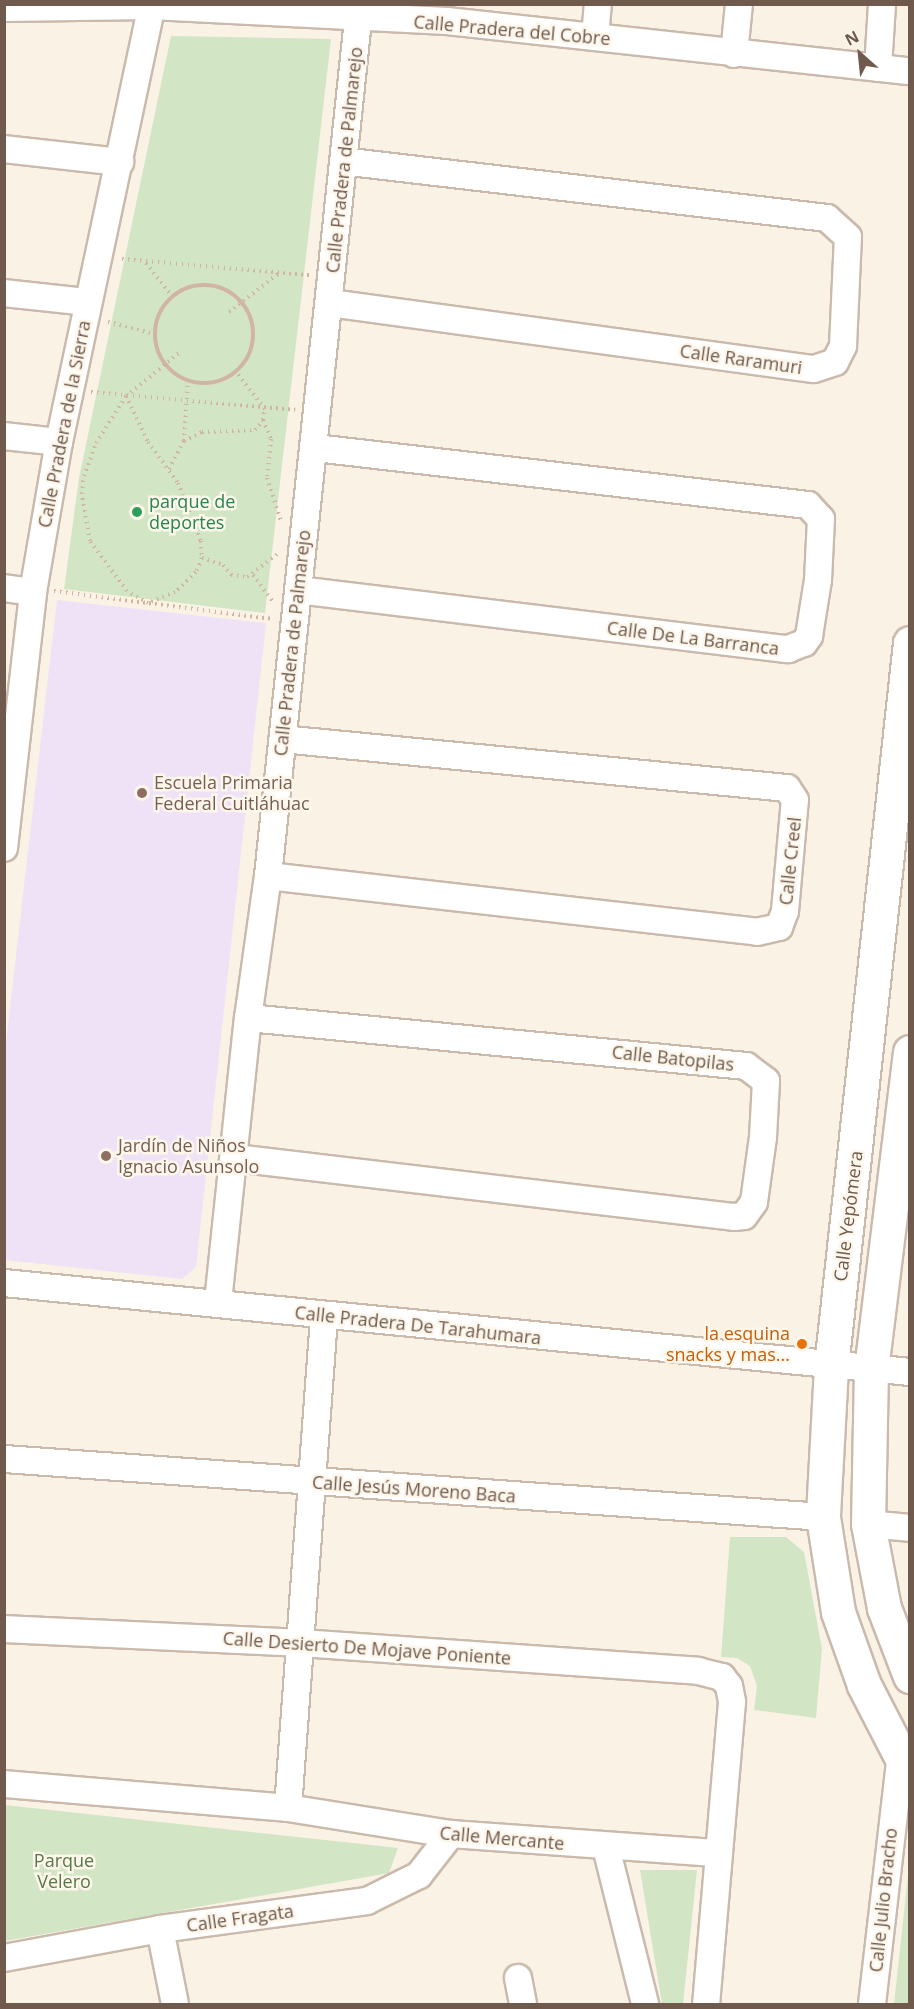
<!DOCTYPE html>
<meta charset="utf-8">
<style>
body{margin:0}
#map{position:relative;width:914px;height:2009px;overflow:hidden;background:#faf2e5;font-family:"Open Sans",sans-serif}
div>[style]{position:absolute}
.education>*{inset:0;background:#efe2f6}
.green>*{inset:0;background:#d2e6c5}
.path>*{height:4px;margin-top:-2px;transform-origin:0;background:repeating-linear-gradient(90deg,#d1b5a3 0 1.5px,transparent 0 6px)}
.path>.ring{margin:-2px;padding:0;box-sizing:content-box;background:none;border:4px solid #d1b5a3;border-radius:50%}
.roads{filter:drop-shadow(2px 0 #cabaac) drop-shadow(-2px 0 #cabaac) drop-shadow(0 2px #cabaac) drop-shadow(0 -2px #cabaac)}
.street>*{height:26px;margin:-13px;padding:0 13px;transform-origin:13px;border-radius:13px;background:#fff}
.secondary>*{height:33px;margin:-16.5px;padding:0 16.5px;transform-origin:16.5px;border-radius:16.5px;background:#fff}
.dots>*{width:16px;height:16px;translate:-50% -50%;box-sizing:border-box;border:3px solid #fdf6eb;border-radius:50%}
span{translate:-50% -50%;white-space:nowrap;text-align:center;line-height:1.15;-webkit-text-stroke:5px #fdf6eb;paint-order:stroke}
.street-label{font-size:18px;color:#70594d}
.leisure-label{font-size:18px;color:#27864d}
.left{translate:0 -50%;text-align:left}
.education-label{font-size:18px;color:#785e54}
.food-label{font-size:18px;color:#c56008}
.right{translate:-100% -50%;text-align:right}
.park-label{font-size:18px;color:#577a49}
.frame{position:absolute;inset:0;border:6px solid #70594d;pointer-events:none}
.north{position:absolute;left:830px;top:24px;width:60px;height:60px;-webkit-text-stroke:4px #fdf6eb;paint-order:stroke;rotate:333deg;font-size:16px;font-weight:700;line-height:24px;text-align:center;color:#70594d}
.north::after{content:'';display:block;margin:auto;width:21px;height:27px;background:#70594d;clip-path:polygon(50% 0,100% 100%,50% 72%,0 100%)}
</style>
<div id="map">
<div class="education">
<i style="clip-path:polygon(57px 600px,266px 623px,196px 1267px,182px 1279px,5px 1260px,5px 1051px)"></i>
</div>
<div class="green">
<i style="clip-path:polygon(171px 36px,331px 39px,265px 613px,64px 589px,79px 478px)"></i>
<i style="clip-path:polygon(730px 1537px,786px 1537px,804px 1552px,822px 1649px,816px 1718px,754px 1710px,757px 1686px,750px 1666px,737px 1658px,721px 1657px)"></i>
<i style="clip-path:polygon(5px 1805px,398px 1848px,389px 1873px,5px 1941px)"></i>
<i style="clip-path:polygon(909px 1866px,909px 2004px,894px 2004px)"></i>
<i style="clip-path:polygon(640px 1870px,697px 1870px,683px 2004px,662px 2004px)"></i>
</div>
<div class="path">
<i style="left:122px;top:259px;width:189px;rotate:4.9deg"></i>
<i style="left:146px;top:263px;width:42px;rotate:51.8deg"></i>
<i class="ring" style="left:155px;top:285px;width:94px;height:94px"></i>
<i style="left:229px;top:312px;width:63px;rotate:-38deg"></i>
<i style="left:108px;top:322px;width:49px;rotate:14.3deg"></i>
<i style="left:91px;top:392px;width:205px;rotate:5deg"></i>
<i style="left:126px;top:396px;width:51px;rotate:64.4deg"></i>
<i style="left:148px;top:442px;width:51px;rotate:53.8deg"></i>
<i style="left:178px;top:483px;width:62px;rotate:68.4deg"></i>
<i style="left:201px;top:541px;width:17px;rotate:87deg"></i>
<i style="left:202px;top:558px;width:15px;rotate:113deg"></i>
<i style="left:196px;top:572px;width:29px;rotate:136deg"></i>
<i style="left:175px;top:592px;width:29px;rotate:158deg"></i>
<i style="left:148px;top:603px;width:24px;rotate:-150deg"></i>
<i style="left:127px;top:591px;width:62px;rotate:-126.5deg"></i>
<i style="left:90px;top:541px;width:48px;rotate:-99.7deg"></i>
<i style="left:82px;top:494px;width:18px;rotate:-84deg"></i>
<i style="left:84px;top:476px;width:35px;rotate:-70deg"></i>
<i style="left:96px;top:443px;width:56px;rotate:-57.4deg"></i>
<i style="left:126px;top:396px;width:68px;rotate:-39.1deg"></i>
<i style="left:263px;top:420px;width:21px;rotate:67deg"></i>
<i style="left:271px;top:439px;width:39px;rotate:96deg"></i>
<i style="left:267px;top:478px;width:45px;rotate:72deg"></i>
<i style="left:184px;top:441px;width:20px;rotate:-27deg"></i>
<i style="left:202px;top:432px;width:53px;rotate:-2.2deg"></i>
<i style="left:255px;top:430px;width:13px;rotate:-51deg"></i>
<i style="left:263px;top:420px;width:11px;rotate:-80deg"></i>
<i style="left:265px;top:409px;width:48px;rotate:-128.3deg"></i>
<i style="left:169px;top:469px;width:32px;rotate:-62deg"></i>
<i style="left:184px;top:441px;width:61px;rotate:-86.2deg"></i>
<i style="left:202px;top:558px;width:22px;rotate:18deg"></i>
<i style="left:223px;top:565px;width:13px;rotate:51deg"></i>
<i style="left:231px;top:575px;width:16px;rotate:7deg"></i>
<i style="left:247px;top:577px;width:41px;rotate:-37.1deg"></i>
<i style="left:253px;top:575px;width:35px;rotate:53deg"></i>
<i style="left:54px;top:591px;width:220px;rotate:7.3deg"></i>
</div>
<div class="roads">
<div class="street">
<i style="left:4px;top:8px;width:148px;rotate:-0.8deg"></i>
<i style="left:152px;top:6px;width:295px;rotate:2.9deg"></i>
<i style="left:447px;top:21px;width:466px;rotate:6.2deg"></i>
<i style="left:595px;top:37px;width:33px;rotate:-85deg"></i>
<i style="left:734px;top:54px;width:50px;rotate:-84.3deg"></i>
<i style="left:878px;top:68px;width:64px;rotate:-86.4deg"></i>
<i style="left:4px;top:149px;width:117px;rotate:6.4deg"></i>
<i style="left:4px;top:293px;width:83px;rotate:6.2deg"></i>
<i style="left:330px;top:303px;width:488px;rotate:7.8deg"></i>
<i style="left:814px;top:369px;width:22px;rotate:-18deg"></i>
<i style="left:835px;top:362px;width:18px;rotate:-63deg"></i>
<i style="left:843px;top:346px;width:109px;rotate:-87.4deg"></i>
<i style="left:848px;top:237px;width:28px;rotate:-138deg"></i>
<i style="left:827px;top:218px;width:487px;rotate:-173.3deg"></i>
<i style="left:4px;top:436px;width:55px;rotate:6.2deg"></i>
<i style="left:4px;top:588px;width:29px;rotate:8deg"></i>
<i style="left:298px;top:590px;width:494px;rotate:6.9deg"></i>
<i style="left:788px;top:649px;width:17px;rotate:-21deg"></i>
<i style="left:804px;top:643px;width:9px;rotate:-54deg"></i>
<i style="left:809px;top:636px;width:57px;rotate:-80.9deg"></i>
<i style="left:818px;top:580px;width:61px;rotate:-87.2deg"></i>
<i style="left:821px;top:519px;width:19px;rotate:-133deg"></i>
<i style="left:808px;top:505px;width:498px;rotate:-173.4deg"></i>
<i style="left:4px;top:848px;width:258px;rotate:-83.5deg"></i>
<i style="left:33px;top:592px;width:152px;rotate:-80.2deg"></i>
<i style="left:59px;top:442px;width:448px;rotate:-78deg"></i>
<i style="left:268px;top:876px;width:492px;rotate:6.5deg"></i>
<i style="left:757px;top:932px;width:23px;rotate:-13deg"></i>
<i style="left:779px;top:927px;width:17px;rotate:-69deg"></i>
<i style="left:785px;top:911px;width:111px;rotate:-84.9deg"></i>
<i style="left:795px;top:800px;width:14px;rotate:-124deg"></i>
<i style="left:787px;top:788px;width:507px;rotate:-174.46deg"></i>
<i style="left:235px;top:1158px;width:502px;rotate:6.74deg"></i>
<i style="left:734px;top:1217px;width:10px;rotate:-6deg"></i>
<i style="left:744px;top:1216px;width:17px;rotate:-54deg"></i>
<i style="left:754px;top:1202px;width:66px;rotate:-82.1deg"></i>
<i style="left:763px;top:1137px;width:56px;rotate:-86.9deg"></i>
<i style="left:766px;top:1081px;width:25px;rotate:-143deg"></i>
<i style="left:746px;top:1066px;width:500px;rotate:-174.49deg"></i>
<i style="left:4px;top:1283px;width:910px;rotate:5.61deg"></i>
<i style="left:218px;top:1302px;width:286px;rotate:-84deg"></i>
<i style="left:248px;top:1018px;width:143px;rotate:-82deg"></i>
<i style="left:268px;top:876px;width:862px;rotate:-84deg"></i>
<i style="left:4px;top:1459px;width:821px;rotate:4.05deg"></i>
<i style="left:868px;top:1524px;width:42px;rotate:5.4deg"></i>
<i style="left:4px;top:1629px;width:297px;rotate:2.7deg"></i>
<i style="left:301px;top:1643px;width:398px;rotate:4deg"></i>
<i style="left:698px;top:1671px;width:25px;rotate:14deg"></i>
<i style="left:722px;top:1677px;width:11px;rotate:52deg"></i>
<i style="left:729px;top:1686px;width:16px;rotate:79deg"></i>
<i style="left:732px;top:1702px;width:303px;rotate:94.9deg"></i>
<i style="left:4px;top:1784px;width:285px;rotate:4.8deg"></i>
<i style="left:288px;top:1808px;width:165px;rotate:9.1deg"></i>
<i style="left:451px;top:1834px;width:268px;rotate:4.1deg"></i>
<i style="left:288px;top:1808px;width:493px;rotate:-85.8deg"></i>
<i style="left:606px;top:1847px;width:162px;rotate:76deg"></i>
<i style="left:160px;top:1929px;width:76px;rotate:78.7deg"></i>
<i style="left:4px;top:1958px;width:159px;rotate:-10.5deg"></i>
<i style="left:160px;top:1929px;width:209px;rotate:-7.7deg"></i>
<i style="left:367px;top:1901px;width:58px;rotate:-26.6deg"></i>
<i style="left:419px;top:1875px;width:52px;rotate:-52deg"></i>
<i style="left:518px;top:1978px;width:26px;rotate:79deg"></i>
<i style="left:872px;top:2004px;width:245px;rotate:-83.4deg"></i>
</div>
<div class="secondary">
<i style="left:910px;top:643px;width:728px;rotate:96.23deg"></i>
<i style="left:831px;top:1367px;width:150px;rotate:93.1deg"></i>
<i style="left:823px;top:1517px;width:96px;rotate:81deg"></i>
<i style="left:838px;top:1612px;width:77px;rotate:70.4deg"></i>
<i style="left:864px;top:1685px;width:100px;rotate:62.7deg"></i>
<i style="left:910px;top:1052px;width:319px;rotate:97deg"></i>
<i style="left:871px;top:1369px;width:155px;rotate:91.1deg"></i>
<i style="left:868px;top:1524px;width:86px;rotate:79.2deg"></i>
<i style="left:884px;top:1608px;width:73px;rotate:69.1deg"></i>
</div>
</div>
<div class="dots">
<i style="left:137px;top:512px;background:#2e9e5b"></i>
<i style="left:142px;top:793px;background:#8d6e63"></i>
<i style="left:106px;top:1156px;background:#8d6e63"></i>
<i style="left:802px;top:1344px;background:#e8710a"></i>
</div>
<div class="street-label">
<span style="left:512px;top:30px;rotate:5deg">Calle Pradera del Cobre</span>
<span style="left:344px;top:160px;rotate:-84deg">Calle Pradera de Palmarejo</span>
<span style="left:741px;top:359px;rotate:8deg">Calle Raramuri</span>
<span style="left:64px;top:424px;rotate:-79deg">Calle Pradera de la Sierra</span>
<span style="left:693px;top:638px;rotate:7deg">Calle De La Barranca</span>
<span style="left:292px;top:643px;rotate:-84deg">Calle Pradera de Palmarejo</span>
<span style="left:790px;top:861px;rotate:-84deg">Calle Creel</span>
<span style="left:673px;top:1058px;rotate:6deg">Calle Batopilas</span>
<span style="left:848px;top:1216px;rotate:-83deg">Calle Yepómera</span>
<span style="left:418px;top:1325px;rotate:6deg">Calle Pradera De Tarahumara</span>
<span style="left:414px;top:1489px;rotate:4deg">Calle Jesús Moreno Baca</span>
<span style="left:367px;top:1648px;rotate:4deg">Calle Desierto De Mojave Poniente</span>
<span style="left:502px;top:1838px;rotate:5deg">Calle Mercante</span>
<span style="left:883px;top:1900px;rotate:-84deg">Calle Julio Bracho</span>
<span style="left:240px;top:1918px;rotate:-8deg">Calle Fragata</span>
</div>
<div class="leisure-label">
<span class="left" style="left:149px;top:512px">parque de<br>deportes</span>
</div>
<div class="education-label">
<span class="left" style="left:154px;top:793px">Escuela Primaria<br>Federal Cuitláhuac</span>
<span class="left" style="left:118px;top:1156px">Jardín de Niños<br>Ignacio Asunsolo</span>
</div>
<div class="food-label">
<span class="right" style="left:790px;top:1344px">la esquina<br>snacks y mas...</span>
</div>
<div class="park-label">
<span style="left:64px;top:1871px">Parque<br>Velero</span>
</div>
<div class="frame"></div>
<div class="north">N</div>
</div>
